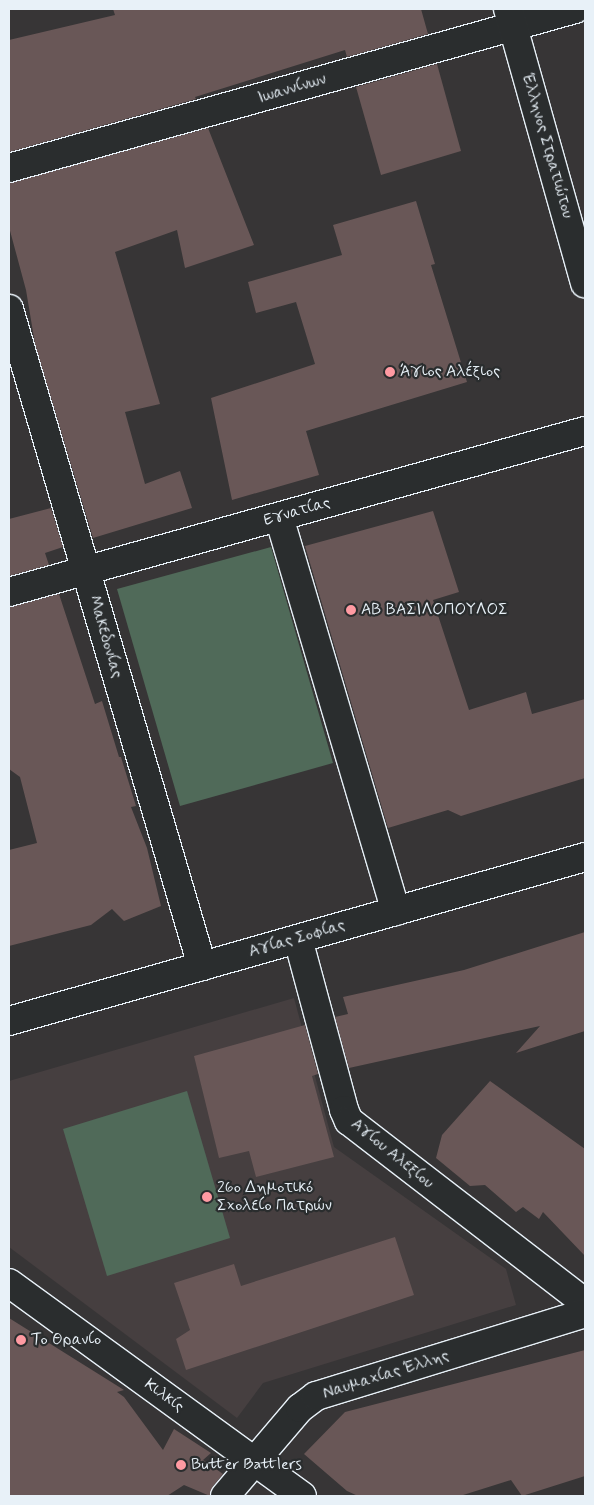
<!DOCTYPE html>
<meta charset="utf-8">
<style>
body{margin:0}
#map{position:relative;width:594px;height:1505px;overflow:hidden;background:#373536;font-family:Mynerve,sans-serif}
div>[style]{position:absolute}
.built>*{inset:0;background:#463f40}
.green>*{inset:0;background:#506a59}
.building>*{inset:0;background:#695757}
.roads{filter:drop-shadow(1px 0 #e8f1f8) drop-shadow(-1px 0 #e8f1f8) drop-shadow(0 1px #e8f1f8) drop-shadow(0 -1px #e8f1f8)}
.street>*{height:28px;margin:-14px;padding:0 14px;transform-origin:14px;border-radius:14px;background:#2a2d2e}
.secondary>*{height:28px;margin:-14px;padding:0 14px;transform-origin:14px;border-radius:14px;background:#2a2d2e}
.dots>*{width:14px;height:14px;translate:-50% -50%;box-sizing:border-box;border:2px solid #2a2d2e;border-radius:50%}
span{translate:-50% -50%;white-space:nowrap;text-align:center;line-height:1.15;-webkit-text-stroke:4.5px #2a2d2e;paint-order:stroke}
.street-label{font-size:16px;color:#e8f1f8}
.poi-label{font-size:16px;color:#e8f1f8}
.left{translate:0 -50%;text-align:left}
.frame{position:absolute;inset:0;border:10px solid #e8f1f8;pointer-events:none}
</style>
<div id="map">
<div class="built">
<i style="clip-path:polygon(294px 998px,334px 1147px,506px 1269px,516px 1305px,263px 1383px,237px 1418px,9px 1247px,9px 1081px)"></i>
</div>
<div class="green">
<i style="clip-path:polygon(271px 547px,333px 763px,180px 806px,117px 589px)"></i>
<i style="clip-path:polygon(187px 1091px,230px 1238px,107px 1276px,63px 1129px)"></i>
</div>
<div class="building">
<i style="clip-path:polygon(113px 9px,421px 9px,428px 34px,347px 57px,345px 50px,195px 97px,196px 99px,9px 152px,9px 40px,115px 15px)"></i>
<i style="clip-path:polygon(437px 64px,461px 151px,381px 175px,356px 87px)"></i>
<i style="clip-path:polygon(208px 128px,254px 245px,185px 268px,177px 230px,115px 252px,160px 404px,125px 412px,145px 484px,180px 471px,192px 508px,93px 538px,35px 344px,26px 290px,9px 227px,9px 183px)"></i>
<i style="clip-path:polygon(416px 201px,435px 264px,431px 265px,467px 382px,306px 431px,319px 475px,232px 500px,211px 398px,315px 364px,296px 302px,256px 313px,248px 282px,342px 255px,333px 225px)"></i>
<i style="clip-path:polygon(51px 508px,63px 547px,45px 553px,49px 565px,9px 576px,9px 519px)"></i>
<i style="clip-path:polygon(433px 511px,459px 592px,433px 600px,469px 710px,526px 692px,532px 714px,585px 699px,585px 778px,461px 816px,448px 810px,388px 828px,305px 546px)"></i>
<i style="clip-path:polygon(59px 594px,95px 704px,102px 701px,119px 757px,121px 757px,136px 806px,131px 807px,147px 848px,161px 906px,124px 921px,112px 909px,91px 925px,9px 946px,9px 850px,37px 843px,20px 777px,9px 769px,9px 607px)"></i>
<i style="clip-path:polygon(585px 932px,585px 1031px,516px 1053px,540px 1026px,349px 1068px,335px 1017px,348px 1014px,343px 997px,464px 970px)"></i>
<i style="clip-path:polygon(305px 1025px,318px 1074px,312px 1076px,334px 1157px,256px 1177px,249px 1151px,219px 1158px,194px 1056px)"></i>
<i style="clip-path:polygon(490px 1081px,585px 1149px,585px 1256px,543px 1212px,539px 1219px,523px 1207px,516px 1212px,485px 1185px,470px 1186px,436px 1158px,442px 1135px)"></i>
<i style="clip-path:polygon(395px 1237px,414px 1295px,186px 1370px,176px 1339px,190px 1330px,174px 1283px,234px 1264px,241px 1286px)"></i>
<i style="clip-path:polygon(9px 1318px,124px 1390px,117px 1392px,124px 1397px,163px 1450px,174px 1429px,211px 1453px,203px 1460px,223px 1474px,213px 1486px,210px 1496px,184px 1485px,167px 1496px,9px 1496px)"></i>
<i style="clip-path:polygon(585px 1350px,585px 1476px,522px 1496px,511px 1480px,460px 1496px,358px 1496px,347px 1491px,304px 1454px,345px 1412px)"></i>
</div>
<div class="roads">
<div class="street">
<i style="left:9px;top:168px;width:588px;rotate:-15.69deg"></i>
<i style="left:9px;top:309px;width:685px;rotate:73.63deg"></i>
<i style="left:279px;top:517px;width:411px;rotate:73.5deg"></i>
<i style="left:9px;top:592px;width:598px;rotate:-15.62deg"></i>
<i style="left:298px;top:939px;width:177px;rotate:74.9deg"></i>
<i style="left:344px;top:1110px;width:12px;rotate:66deg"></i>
<i style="left:349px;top:1121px;width:298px;rotate:37.6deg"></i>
<i style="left:9px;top:1283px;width:362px;rotate:36deg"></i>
<i style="left:225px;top:1496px;width:116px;rotate:-49.6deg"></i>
<i style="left:300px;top:1408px;width:20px;rotate:-37deg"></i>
<i style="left:316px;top:1396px;width:282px;rotate:-17.1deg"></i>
</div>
<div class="secondary">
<i style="left:508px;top:9px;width:285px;rotate:74.3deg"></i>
<i style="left:9px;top:1021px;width:599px;rotate:-15.89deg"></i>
</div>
</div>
<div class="dots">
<i style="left:390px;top:372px;background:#ff9aa2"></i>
<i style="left:351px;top:610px;background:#ff9aa2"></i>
<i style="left:207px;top:1197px;background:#ff9aa2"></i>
<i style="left:21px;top:1340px;background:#ff9aa2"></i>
<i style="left:181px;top:1465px;background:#ff9aa2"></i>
</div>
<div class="street-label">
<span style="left:292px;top:89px;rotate:-16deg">Ιωαννίνων</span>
<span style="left:547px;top:146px;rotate:74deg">Έλληνος Στρατιώτου</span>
<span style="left:297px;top:512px;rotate:-16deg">Εγνατίας</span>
<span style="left:105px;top:637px;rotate:74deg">Μακεδονίας</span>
<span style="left:297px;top:939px;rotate:-16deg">Αγίας Σοφίας</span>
<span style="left:392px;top:1154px;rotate:39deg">Αγίου Αλεξίου</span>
<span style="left:386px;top:1375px;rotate:-17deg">Ναυμαχίας Έλλης</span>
<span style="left:164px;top:1396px;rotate:36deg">Κιλκίς</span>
</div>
<div class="poi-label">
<span class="left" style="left:400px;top:372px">Άγιος Αλέξιος</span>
<span class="left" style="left:361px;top:610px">ΑΒ ΒΑΣΙΛΟΠΟΥΛΟΣ</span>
<span class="left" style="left:217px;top:1197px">26ο Δημοτικό<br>Σχολείο Πατρών</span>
<span class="left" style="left:31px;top:1340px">Το Θρανίο</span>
<span class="left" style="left:191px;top:1465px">Butter Battlers</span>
</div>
<div class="frame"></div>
</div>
